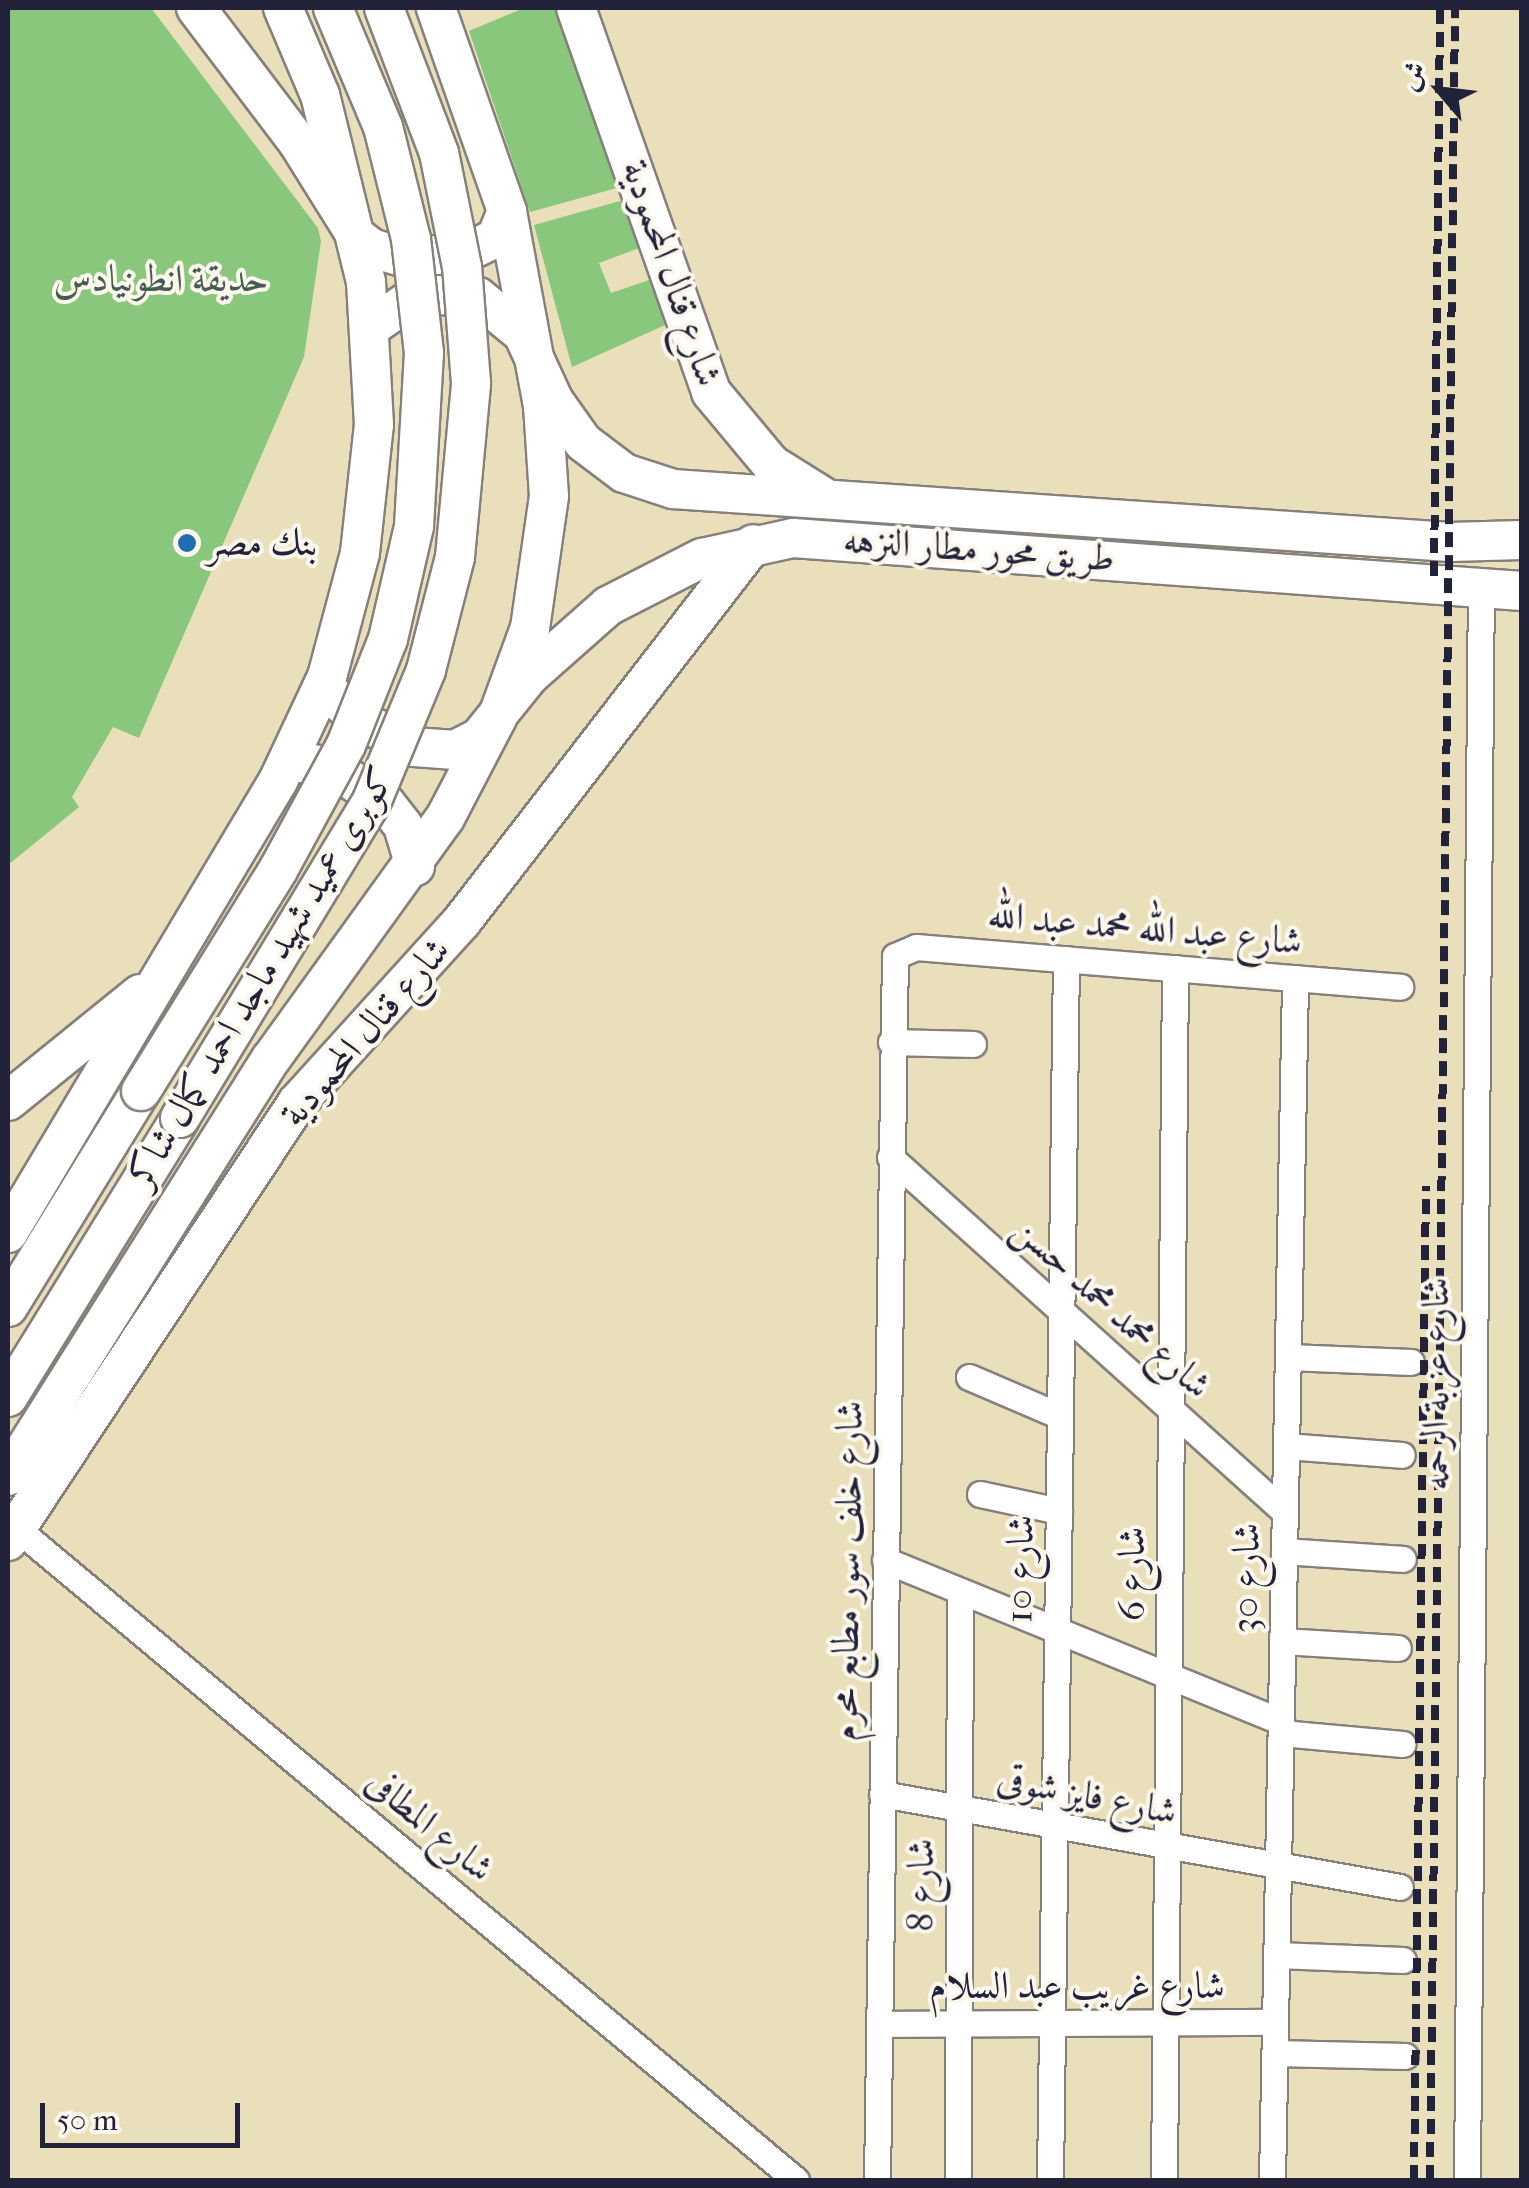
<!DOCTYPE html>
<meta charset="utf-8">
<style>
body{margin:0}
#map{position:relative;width:1529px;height:2188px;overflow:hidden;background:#eadfbb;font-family:"IM FELL French Canon",Amiri,serif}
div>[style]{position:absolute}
.green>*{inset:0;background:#89c77d}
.roads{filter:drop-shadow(2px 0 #86807b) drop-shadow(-2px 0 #86807b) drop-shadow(0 2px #86807b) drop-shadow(0 -2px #86807b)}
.street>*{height:25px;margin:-12.5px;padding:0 12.5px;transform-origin:12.5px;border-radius:12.5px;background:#fff}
.secondary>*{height:38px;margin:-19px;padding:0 19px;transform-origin:19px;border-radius:19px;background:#fff}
.rail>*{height:8px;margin-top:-4px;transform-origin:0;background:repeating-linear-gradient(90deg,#22223b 0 15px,transparent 0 23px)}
.bridges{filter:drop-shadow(2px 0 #86807b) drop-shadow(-2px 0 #86807b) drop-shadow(0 2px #86807b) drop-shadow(0 -2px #86807b)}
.secondary-bridge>*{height:38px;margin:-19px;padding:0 19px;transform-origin:19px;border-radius:19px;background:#fff}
.dots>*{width:28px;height:28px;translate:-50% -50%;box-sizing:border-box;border:5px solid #fbf7ec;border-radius:50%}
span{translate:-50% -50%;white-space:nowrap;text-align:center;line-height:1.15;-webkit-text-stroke:8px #fbf7ec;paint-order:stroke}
.street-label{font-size:38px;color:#22223b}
.park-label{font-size:38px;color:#465c52}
.poi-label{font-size:38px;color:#22223b}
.left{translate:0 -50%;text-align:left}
.frame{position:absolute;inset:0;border:10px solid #22223b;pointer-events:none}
.north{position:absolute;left:1389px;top:40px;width:100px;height:100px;-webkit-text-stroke:8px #fbf7ec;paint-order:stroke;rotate:298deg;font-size:28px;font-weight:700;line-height:40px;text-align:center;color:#22223b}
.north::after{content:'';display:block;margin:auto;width:35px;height:45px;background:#22223b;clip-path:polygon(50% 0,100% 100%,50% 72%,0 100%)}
.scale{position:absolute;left:40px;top:2103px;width:200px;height:45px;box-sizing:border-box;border:5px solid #22223b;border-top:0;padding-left:12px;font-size:30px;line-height:35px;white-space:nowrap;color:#22223b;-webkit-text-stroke:8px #fbf7ec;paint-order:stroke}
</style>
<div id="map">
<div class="green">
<i style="clip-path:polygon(8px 8px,151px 8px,318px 228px,321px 241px,304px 357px,139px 738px,113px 727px,72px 797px,79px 807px,8px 865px)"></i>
<i style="clip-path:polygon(524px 8px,556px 8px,624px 186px,530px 212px,469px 31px)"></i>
<i style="clip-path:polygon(627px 199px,642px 247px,599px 263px,611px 293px,652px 279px,665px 325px,572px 367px,534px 225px)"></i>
</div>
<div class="roads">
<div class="street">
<i style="left:891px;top:1042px;width:82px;rotate:1.4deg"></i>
<i style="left:890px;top:1157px;width:531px;rotate:41.95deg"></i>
<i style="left:1288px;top:1357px;width:123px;rotate:2.3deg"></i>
<i style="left:969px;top:1377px;width:99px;rotate:23.2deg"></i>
<i style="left:1286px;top:1446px;width:116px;rotate:4.4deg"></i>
<i style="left:980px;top:1494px;width:81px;rotate:12.1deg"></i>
<i style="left:15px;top:1527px;width:1018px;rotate:39.9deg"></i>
<i style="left:1284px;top:1551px;width:119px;rotate:3.8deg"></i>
<i style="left:885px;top:1560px;width:428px;rotate:22.2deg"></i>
<i style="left:1282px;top:1641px;width:116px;rotate:3.5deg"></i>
<i style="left:1281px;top:1733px;width:122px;rotate:5.2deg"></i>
<i style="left:882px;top:1794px;width:526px;rotate:10.18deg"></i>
<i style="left:1277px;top:1955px;width:126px;rotate:2.3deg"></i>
<i style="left:879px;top:2024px;width:396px;rotate:-0.3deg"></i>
<i style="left:1275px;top:2053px;width:130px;rotate:1.3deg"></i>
<i style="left:877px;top:2180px;width:1224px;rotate:-89.16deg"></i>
<i style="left:895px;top:956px;width:23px;rotate:-23deg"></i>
<i style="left:916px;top:947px;width:486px;rotate:4.7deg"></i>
<i style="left:958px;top:2180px;width:589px;rotate:-89.81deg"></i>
<i style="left:1050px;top:2180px;width:1221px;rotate:-89.25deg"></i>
<i style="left:1164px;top:2180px;width:1212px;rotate:-89.48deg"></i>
<i style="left:1272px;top:2180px;width:1202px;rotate:-88.9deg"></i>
<i style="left:1467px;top:2180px;width:1592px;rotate:-89.5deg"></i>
</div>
<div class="secondary">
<i style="left:196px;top:8px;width:167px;rotate:52.8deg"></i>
<i style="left:297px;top:141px;width:113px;rotate:58deg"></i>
<i style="left:357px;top:237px;width:18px;rotate:38deg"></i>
<i style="left:371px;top:248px;width:35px;rotate:16deg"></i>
<i style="left:405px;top:258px;width:62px;rotate:-5.5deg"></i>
<i style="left:467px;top:252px;width:32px;rotate:-26deg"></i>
<i style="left:496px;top:238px;width:29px;rotate:-68deg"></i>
<i style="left:576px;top:8px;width:407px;rotate:70.6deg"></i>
<i style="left:711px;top:392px;width:94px;rotate:50.2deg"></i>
<i style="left:771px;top:464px;width:60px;rotate:32.1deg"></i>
<i style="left:371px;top:327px;width:57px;rotate:-35.1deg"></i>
<i style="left:418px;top:294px;width:60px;rotate:2.9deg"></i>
<i style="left:478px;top:297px;width:58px;rotate:39.4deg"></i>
<i style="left:523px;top:334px;width:74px;rotate:65.2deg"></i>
<i style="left:554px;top:401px;width:50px;rotate:54.7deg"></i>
<i style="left:583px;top:442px;width:51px;rotate:37.1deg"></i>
<i style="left:624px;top:473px;width:52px;rotate:18.1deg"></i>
<i style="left:673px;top:489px;width:779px;rotate:3.9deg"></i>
<i style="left:1450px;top:542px;width:72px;rotate:-1.6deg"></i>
<i style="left:336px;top:698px;width:32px;rotate:44deg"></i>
<i style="left:359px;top:720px;width:61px;rotate:26.1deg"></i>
<i style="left:414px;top:747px;width:41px;rotate:4.2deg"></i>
<i style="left:455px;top:750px;width:27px;rotate:-27deg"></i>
<i style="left:479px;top:738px;width:80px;rotate:-51.1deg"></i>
<i style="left:529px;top:676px;width:106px;rotate:-41.5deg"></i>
<i style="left:608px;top:606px;width:106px;rotate:-27.1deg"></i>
<i style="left:702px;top:558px;width:93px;rotate:-12.4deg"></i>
<i style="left:793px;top:538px;width:731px;rotate:4.16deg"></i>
<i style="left:302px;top:763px;width:29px;rotate:6deg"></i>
<i style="left:331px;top:766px;width:67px;rotate:34.6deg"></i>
<i style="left:386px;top:804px;width:28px;rotate:52deg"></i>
<i style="left:403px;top:826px;width:42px;rotate:73.3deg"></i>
<i style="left:8px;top:1101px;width:170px;rotate:-39deg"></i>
<i style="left:8px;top:1233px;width:527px;rotate:-59.15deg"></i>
<i style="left:278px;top:781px;width:115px;rotate:-64.8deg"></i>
<i style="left:327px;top:677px;width:128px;rotate:-75.1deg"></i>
<i style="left:360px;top:553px;width:129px;rotate:-83.8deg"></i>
<i style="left:374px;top:425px;width:143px;rotate:-93.2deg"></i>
<i style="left:366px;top:282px;width:193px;rotate:-103.8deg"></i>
<i style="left:320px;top:95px;width:95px;rotate:-113deg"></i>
<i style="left:8px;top:1307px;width:254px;rotate:-58.4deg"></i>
<i style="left:8px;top:1397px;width:328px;rotate:-58.3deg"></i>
<i style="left:8px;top:1476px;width:493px;rotate:-57.8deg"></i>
<i style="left:271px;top:1059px;width:297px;rotate:-54.2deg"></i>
<i style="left:445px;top:818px;width:113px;rotate:-62.5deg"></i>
<i style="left:497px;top:718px;width:96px;rotate:-69.9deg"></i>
<i style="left:530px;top:628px;width:133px;rotate:-81.8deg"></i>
<i style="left:549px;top:496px;width:90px;rotate:-93.8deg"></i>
<i style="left:543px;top:406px;width:198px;rotate:-100.5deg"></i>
<i style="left:507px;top:211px;width:215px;rotate:-109.3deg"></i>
<i style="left:8px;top:1541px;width:525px;rotate:-56.58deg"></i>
<i style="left:297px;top:1103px;width:246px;rotate:-47.8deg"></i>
<i style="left:462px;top:921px;width:476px;rotate:-52.3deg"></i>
</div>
</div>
<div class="rail">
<i style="left:1434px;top:576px;width:568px;rotate:-89.39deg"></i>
<i style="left:1414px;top:2180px;width:994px;rotate:-89.31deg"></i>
<i style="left:1430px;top:2180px;width:2172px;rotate:-89.34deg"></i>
</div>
<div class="bridges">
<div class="secondary-bridge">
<i style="left:141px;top:1091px;width:260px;rotate:-58.2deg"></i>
<i style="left:278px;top:870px;width:142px;rotate:-61.5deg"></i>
<i style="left:346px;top:745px;width:114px;rotate:-68.4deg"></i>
<i style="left:388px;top:639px;width:116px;rotate:-77deg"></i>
<i style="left:414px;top:526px;width:173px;rotate:-86.7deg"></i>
<i style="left:424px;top:353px;width:115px;rotate:-96.5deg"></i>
<i style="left:411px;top:239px;width:115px;rotate:-104deg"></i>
<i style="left:383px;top:127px;width:129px;rotate:-112.8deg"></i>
<i style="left:180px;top:1118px;width:368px;rotate:-58.8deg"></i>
<i style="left:371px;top:803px;width:144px;rotate:-67.5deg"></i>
<i style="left:426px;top:670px;width:117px;rotate:-75.6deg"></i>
<i style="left:455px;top:557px;width:175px;rotate:-84.7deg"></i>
<i style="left:471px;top:383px;width:116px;rotate:-94.4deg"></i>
<i style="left:462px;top:267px;width:116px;rotate:-101.4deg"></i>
<i style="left:439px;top:153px;width:155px;rotate:-110.8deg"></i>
</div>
</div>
<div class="dots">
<i style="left:187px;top:543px;background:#1f6fb2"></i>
</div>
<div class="street-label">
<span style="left:672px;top:273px;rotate:71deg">شارع قنال المحمودية</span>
<span style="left:979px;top:549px;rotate:4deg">طريق محور مطار النزهه</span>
<span style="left:1145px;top:928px;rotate:5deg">شارع عبد الله محمد عبد الله</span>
<span style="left:261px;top:977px;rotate:-59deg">كوبرى عميد شهيد ماجد احمد كمال شاكر</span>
<span style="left:365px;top:1032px;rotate:-49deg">شارع قنال المحمودية</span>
<span style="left:1112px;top:1307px;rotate:42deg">شارع محمد محمد حسن</span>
<span style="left:1436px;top:1384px;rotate:-90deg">شارع عزبة الرحمه</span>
<span style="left:1020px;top:1569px;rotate:-89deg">شارع 10</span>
<span style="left:847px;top:1571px;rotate:-89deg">شارع خلف سور مطابع محرم</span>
<span style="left:1132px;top:1574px;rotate:-90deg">شارع 6</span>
<span style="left:1246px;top:1578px;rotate:-89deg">شارع 30</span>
<span style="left:1087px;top:1795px;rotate:11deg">شارع فايز شوقى</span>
<span style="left:430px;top:1825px;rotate:40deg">شارع المطافى</span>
<span style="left:921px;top:1885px;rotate:-90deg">شارع 8</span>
<span style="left:1077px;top:1986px">شارع غريب عبد السلام</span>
</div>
<div class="park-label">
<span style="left:161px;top:279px">حديقة انطونيادس</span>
</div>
<div class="poi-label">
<span class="left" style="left:207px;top:543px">بنك مصر</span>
</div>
<div class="frame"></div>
<div class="north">ش</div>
<div class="scale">50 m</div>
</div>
